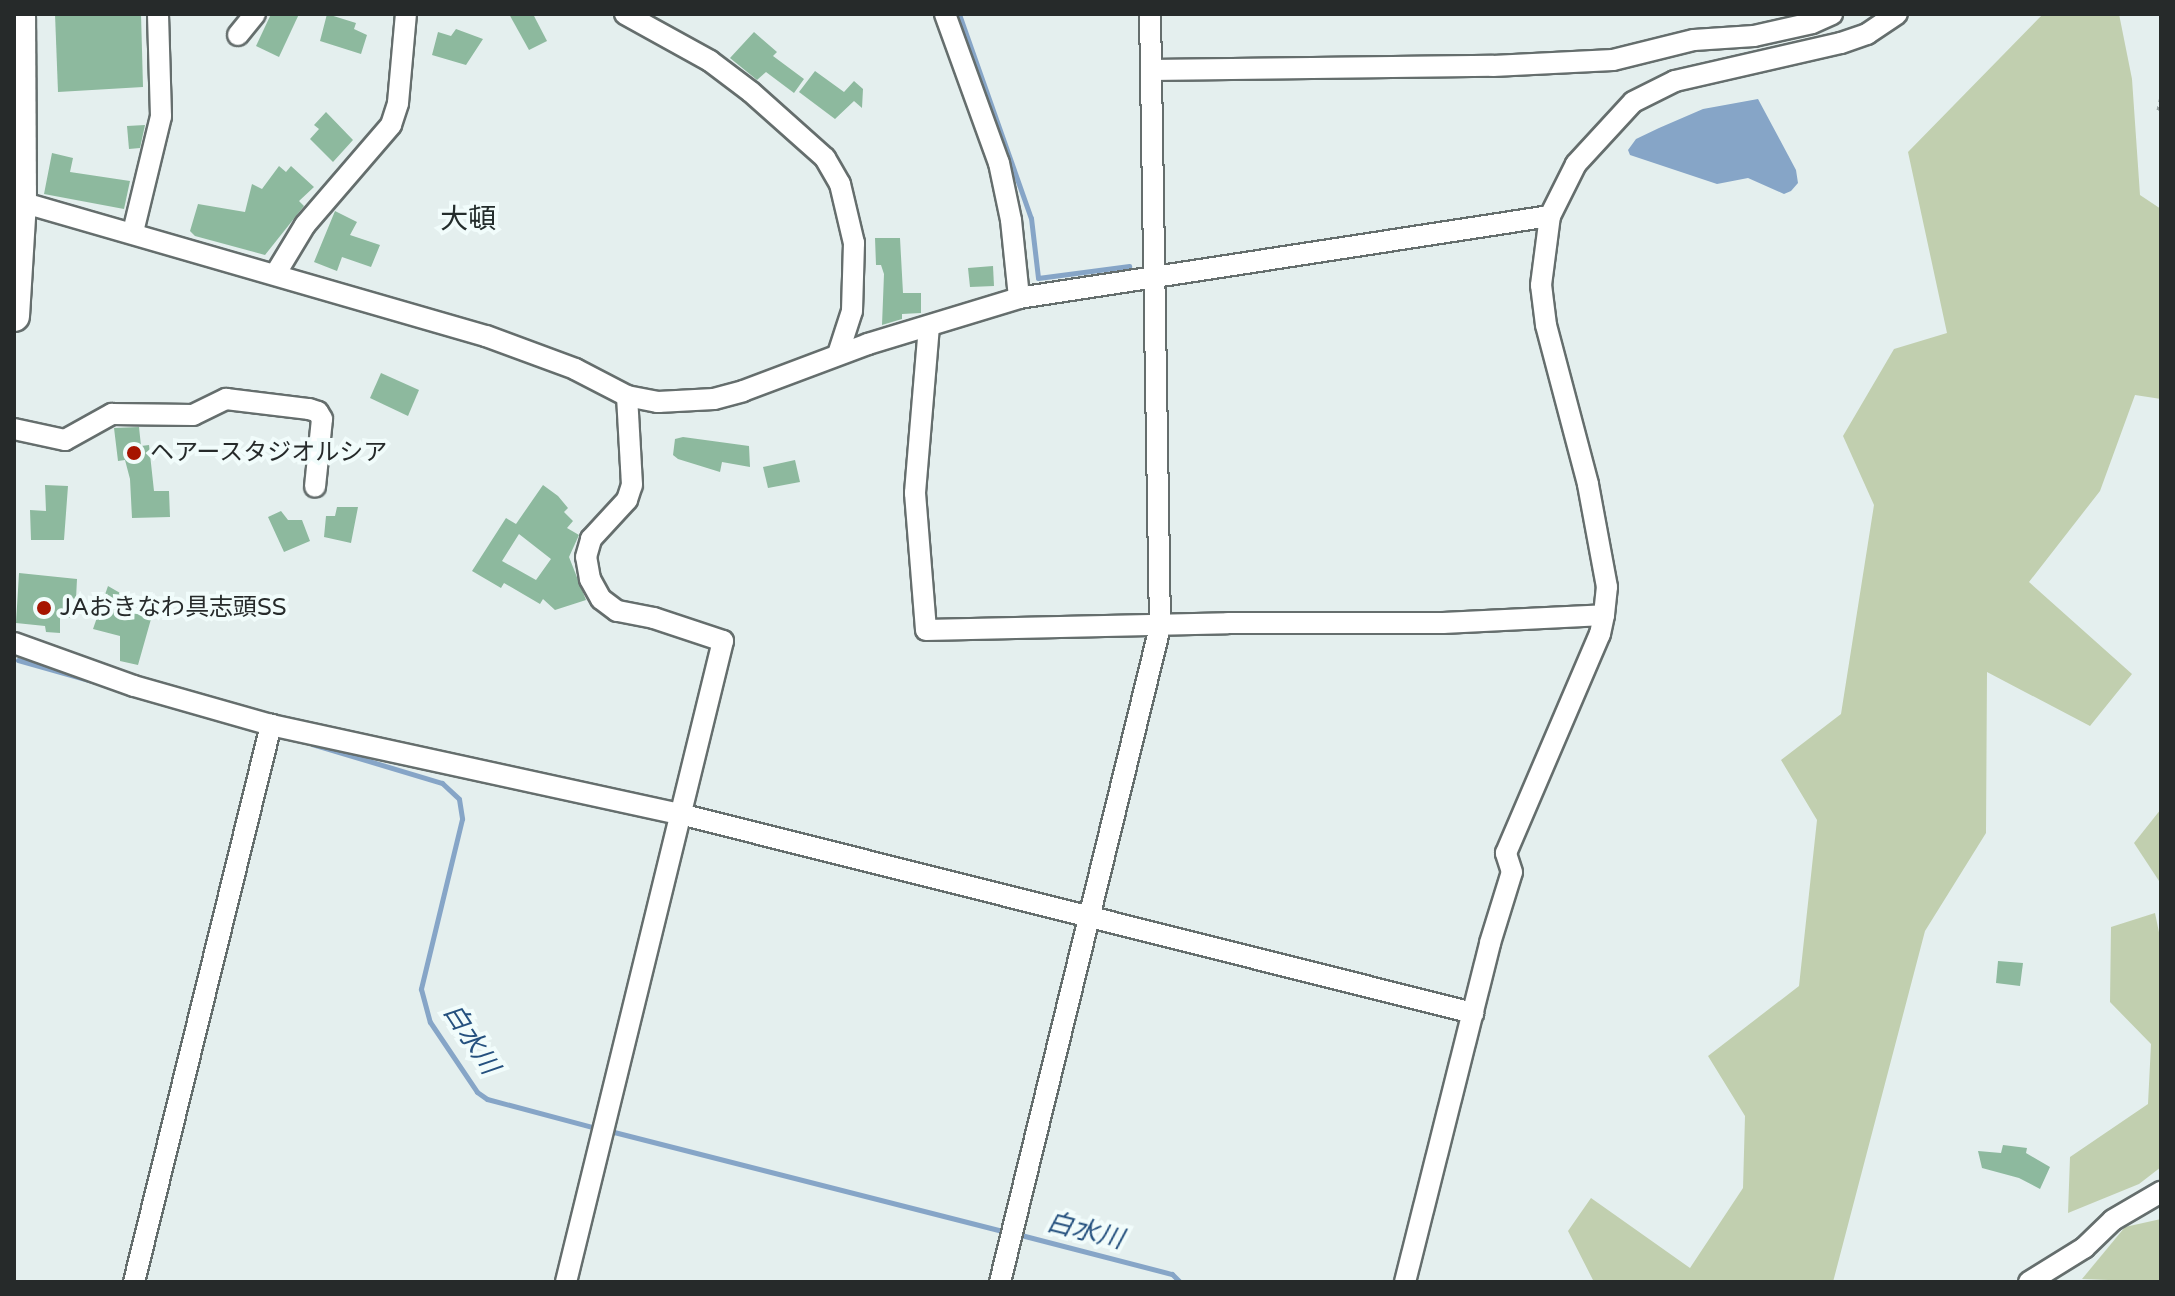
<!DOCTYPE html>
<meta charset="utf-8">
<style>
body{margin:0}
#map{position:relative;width:2175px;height:1296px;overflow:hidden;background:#e4efee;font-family:"Varela Round","Noto Sans JP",sans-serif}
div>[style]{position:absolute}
.green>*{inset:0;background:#c1cfaf}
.water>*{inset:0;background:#86a5c7}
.stream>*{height:5px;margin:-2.5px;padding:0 2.5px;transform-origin:2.5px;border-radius:2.5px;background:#86a5c7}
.building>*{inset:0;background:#8db99e}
.path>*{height:3px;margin-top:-1.5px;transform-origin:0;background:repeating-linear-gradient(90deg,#98a1a0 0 4px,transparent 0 8px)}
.roads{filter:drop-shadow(2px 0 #656e6d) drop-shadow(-2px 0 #656e6d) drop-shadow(0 2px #656e6d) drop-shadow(0 -2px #656e6d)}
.minor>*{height:20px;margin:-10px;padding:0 10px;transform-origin:10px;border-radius:10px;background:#fff}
.highway>*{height:30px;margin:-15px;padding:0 15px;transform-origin:15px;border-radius:15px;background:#fff}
.dots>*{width:22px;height:22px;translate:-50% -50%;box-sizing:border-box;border:4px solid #f1fcfb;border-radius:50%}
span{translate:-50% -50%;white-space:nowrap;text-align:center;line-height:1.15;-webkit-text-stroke:8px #f1fcfb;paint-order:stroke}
.poi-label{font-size:24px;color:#262a2a}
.left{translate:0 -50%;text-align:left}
.water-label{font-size:26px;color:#24507e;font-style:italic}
.quarter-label{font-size:28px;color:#232c2b}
.frame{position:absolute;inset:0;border:16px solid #262a2a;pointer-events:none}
</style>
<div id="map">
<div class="green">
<i style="clip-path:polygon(2043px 14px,2119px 14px,2132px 79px,2140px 195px,2161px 209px,2161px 399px,2135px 395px,2100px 491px,2029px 582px,2132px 674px,2090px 726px,1987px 672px,1986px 833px,1925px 931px,1833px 1282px,1594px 1282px,1568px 1231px,1591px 1198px,1690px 1268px,1743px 1188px,1745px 1116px,1708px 1056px,1799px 986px,1817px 820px,1781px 760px,1841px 714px,1874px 505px,1843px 436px,1894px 349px,1947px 333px,1908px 152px)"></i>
<i style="clip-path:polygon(2161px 809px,2161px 884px,2134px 843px)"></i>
<i style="clip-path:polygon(2155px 913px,2161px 942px,2161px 1167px,2139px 1184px,2068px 1213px,2070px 1157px,2148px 1104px,2151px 1044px,2110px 1002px,2111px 927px)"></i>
<i style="clip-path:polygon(2161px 1219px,2161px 1282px,2082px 1279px,2125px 1227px)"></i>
</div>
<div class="water">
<i style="clip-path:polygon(1758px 99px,1796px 170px,1798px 183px,1791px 191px,1784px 194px,1748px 178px,1717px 184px,1630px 155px,1628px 150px,1636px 139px,1659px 128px,1703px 109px)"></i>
</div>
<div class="stream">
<i style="left:959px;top:14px;width:216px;rotate:70.6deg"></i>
<i style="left:1031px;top:218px;width:60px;rotate:83.3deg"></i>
<i style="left:1038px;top:278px;width:92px;rotate:-7.5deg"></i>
<i style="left:18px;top:660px;width:80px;rotate:15.9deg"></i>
<i style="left:312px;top:744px;width:136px;rotate:16.7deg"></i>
<i style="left:442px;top:783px;width:23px;rotate:43deg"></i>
<i style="left:459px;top:799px;width:20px;rotate:81deg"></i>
<i style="left:462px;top:819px;width:175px;rotate:103.6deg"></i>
<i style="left:421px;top:989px;width:34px;rotate:75deg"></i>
<i style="left:430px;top:1022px;width:84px;rotate:56.1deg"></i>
<i style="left:477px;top:1092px;width:12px;rotate:35deg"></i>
<i style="left:487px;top:1099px;width:117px;rotate:14.9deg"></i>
<i style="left:610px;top:1131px;width:410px;rotate:14.3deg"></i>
<i style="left:1017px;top:1234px;width:160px;rotate:14.5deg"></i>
<i style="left:1172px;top:1274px;width:11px;rotate:45deg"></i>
</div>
<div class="building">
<i style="clip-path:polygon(55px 14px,141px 14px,143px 87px,58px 92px)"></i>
<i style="clip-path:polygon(271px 14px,299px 14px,279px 57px,256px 46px)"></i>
<i style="clip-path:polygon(327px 14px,356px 23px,354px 29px,367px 35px,361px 54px,320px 41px)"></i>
<i style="clip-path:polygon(509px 14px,533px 14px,547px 41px,529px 50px)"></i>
<i style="clip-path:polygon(456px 29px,483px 39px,466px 65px,432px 55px,438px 32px,451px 36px)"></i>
<i style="clip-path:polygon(754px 32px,777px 52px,773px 56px,804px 79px,794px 93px,766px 72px,757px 80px,730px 58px)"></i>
<i style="clip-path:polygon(815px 71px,844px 92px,854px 81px,863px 89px,862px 108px,854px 101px,835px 119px,799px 92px)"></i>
<i style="clip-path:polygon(326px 112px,353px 140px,333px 162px,310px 139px,319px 129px,314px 125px)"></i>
<i style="clip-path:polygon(145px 125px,140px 148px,129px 149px,127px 126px)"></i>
<i style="clip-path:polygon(52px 153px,73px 158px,70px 172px,130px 181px,124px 209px,44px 194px)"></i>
<i style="clip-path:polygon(279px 166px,286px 172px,291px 166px,314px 187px,299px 201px,304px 206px,265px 255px,195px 236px,190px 231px,198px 204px,245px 212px,252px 184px,262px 189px)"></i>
<i style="clip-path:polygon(335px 211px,357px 222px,350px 235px,380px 245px,371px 267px,342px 257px,337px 271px,314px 262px)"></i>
<i style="clip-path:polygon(875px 238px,900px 238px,903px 293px,921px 293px,921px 313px,902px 314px,902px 319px,882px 325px,884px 274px,881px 265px,876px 265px)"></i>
<i style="clip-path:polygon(993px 266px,994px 286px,970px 287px,968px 268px)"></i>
<i style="clip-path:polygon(381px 373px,419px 390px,408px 416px,370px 398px)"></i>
<i style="clip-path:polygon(139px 427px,141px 446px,149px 445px,154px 491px,169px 491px,170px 517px,132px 518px,130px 479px,125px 460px,118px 461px,114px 428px)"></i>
<i style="clip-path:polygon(683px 437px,749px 446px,750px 467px,722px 462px,720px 472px,678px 459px,673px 455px,675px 439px)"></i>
<i style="clip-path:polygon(795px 460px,800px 482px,768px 488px,763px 467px)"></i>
<i style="clip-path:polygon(45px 485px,68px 486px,64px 540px,31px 540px,30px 510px,46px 511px)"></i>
<i style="clip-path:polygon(evenodd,543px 485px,558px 496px,568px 508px,564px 512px,573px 521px,567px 528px,579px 535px,569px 557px,586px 600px,555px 610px,543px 599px,540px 604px,504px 583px,501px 588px,472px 571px,506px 518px,516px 524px,543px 485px,519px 534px,551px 559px,536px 580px,502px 561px,519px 534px)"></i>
<i style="clip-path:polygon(337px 507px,358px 507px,351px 543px,324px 537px,326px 516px,335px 516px)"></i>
<i style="clip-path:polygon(281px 511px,288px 520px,302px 520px,310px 541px,284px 552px,268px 517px)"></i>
<i style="clip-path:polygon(19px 573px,77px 579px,76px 599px,71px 598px,70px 618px,60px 617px,60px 633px,46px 632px,45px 626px,16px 623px)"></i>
<i style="clip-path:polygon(108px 586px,153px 612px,138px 665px,120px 661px,120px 636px,93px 629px)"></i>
<i style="clip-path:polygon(1998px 961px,2023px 963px,2020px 986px,1996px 983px)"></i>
<i style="clip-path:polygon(2003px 1145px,2027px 1148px,2026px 1153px,2050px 1167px,2040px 1189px,2019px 1178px,1982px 1168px,1978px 1151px,2001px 1153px)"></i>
</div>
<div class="path">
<i style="left:2158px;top:110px;width:14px;rotate:-78deg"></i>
</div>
<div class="roads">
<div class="minor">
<i style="left:625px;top:14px;width:97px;rotate:28.9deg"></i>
<i style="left:710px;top:61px;width:51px;rotate:37.1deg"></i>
<i style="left:751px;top:92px;width:99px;rotate:41.7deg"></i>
<i style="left:825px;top:158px;width:30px;rotate:60deg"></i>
<i style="left:840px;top:184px;width:61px;rotate:76.7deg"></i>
<i style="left:854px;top:243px;width:68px;rotate:91.7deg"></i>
<i style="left:852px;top:311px;width:45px;rotate:108deg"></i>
<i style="left:945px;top:14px;width:158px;rotate:70.1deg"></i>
<i style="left:999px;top:163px;width:58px;rotate:78.1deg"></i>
<i style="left:1011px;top:220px;width:78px;rotate:84.1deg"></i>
<i style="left:238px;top:35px;width:27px;rotate:-51deg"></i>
<i style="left:1151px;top:70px;width:342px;rotate:-0.7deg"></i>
<i style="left:1493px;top:66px;width:120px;rotate:-2.9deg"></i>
<i style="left:1613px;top:60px;width:83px;rotate:-13.9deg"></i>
<i style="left:1694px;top:40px;width:60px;rotate:-3.8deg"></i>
<i style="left:1754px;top:36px;width:59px;rotate:-12.6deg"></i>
<i style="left:1812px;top:23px;width:22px;rotate:-24deg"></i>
<i style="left:21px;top:202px;width:484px;rotate:16.1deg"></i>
<i style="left:486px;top:336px;width:95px;rotate:20.3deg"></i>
<i style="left:575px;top:369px;width:59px;rotate:27.4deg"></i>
<i style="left:627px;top:396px;width:32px;rotate:11deg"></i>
<i style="left:658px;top:402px;width:56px;rotate:-3.1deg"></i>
<i style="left:714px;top:399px;width:30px;rotate:-15deg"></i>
<i style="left:743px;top:391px;width:134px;rotate:-20.6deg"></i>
<i style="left:868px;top:344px;width:158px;rotate:-16.9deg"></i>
<i style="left:1019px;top:298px;width:537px;rotate:-8.78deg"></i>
<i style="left:133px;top:232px;width:119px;rotate:-76.4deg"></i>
<i style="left:161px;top:116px;width:102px;rotate:-91.7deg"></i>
<i style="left:276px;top:273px;width:56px;rotate:-58.9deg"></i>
<i style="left:305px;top:225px;width:132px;rotate:-49.3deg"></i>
<i style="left:391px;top:125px;width:23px;rotate:-72deg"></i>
<i style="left:398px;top:103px;width:89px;rotate:-84.9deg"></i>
<i style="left:929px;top:326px;width:168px;rotate:94.8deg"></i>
<i style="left:915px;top:493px;width:137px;rotate:85.4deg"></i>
<i style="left:926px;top:630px;width:302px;rotate:-1.3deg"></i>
<i style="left:1228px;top:623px;width:215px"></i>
<i style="left:1443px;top:623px;width:161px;rotate:-2.8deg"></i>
<i style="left:14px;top:429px;width:52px;rotate:12.2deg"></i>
<i style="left:65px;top:440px;width:54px;rotate:-29deg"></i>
<i style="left:112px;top:414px;width:81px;rotate:0.7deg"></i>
<i style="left:193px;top:415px;width:37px;rotate:-26deg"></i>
<i style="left:226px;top:399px;width:84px;rotate:6.9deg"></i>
<i style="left:309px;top:409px;width:9px;rotate:18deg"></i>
<i style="left:318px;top:412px;width:8px;rotate:60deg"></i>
<i style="left:322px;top:419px;width:68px;rotate:95.9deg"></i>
<i style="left:14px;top:643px;width:127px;rotate:19.7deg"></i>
<i style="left:134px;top:686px;width:142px;rotate:15.9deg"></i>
<i style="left:271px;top:725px;width:419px;rotate:12.3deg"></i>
<i style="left:680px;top:814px;width:818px;rotate:14.09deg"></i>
<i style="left:134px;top:1282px;width:574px;rotate:-76.18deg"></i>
<i style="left:566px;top:1282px;width:660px;rotate:-76.24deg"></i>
<i style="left:723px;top:641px;width:73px;rotate:-161.6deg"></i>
<i style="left:654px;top:618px;width:38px;rotate:-169deg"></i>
<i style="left:617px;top:611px;width:20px;rotate:-143deg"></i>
<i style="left:601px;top:599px;width:23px;rotate:-119deg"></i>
<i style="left:590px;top:579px;width:22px;rotate:-100deg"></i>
<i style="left:586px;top:557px;width:19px;rotate:-74deg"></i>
<i style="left:591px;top:539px;width:53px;rotate:-47.3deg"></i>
<i style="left:627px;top:500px;width:16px;rotate:-72deg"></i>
<i style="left:632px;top:485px;width:89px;rotate:-93.2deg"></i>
<i style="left:1000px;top:1282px;width:674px;rotate:-76.27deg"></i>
<i style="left:1160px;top:627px;width:613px;rotate:-90.93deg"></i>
<i style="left:1405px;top:1282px;width:349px;rotate:-75.9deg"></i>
<i style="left:1490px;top:943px;width:74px;rotate:-72.8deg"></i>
<i style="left:1512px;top:872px;width:20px;rotate:-108deg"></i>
<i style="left:1506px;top:853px;width:238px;rotate:-66.8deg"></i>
<i style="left:1600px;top:634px;width:19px;rotate:-78deg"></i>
<i style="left:1604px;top:615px;width:28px;rotate:-84deg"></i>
<i style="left:1607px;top:587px;width:105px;rotate:-100.5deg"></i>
<i style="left:1588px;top:484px;width:164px;rotate:-104.8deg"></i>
<i style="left:1546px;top:325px;width:40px;rotate:-97.1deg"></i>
<i style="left:1541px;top:285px;width:70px;rotate:-82.6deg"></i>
<i style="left:1550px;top:216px;width:58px;rotate:-63.4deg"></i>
<i style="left:1576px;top:164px;width:84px;rotate:-47.4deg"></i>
<i style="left:1633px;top:102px;width:47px;rotate:-26.6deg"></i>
<i style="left:1675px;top:81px;width:170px;rotate:-12.9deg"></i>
<i style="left:1841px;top:43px;width:28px;rotate:-19deg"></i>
<i style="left:1867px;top:34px;width:36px;rotate:-34deg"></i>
<i style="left:2029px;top:1282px;width:65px;rotate:-31.7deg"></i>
<i style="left:2084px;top:1248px;width:40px;rotate:-44deg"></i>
<i style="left:2113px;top:1220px;width:56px;rotate:-30.3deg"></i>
</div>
<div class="highway">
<i style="left:14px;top:316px;width:114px;rotate:-86.5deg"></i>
<i style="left:21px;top:202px;width:188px;rotate:-90.3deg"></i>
</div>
</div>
<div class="dots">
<i style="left:134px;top:453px;background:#a61400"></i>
<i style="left:44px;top:608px;background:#a61400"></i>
</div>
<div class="poi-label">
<span class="left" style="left:150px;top:453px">ヘアースタジオルシア</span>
<span class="left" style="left:60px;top:608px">JAおきなわ具志頭SS</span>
</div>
<div class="water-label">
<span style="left:471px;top:1039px;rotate:57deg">白水川</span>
<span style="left:1085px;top:1231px;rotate:14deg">白水川</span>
</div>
<div class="quarter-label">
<span style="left:468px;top:219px">大頓</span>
</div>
<div class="frame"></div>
</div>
